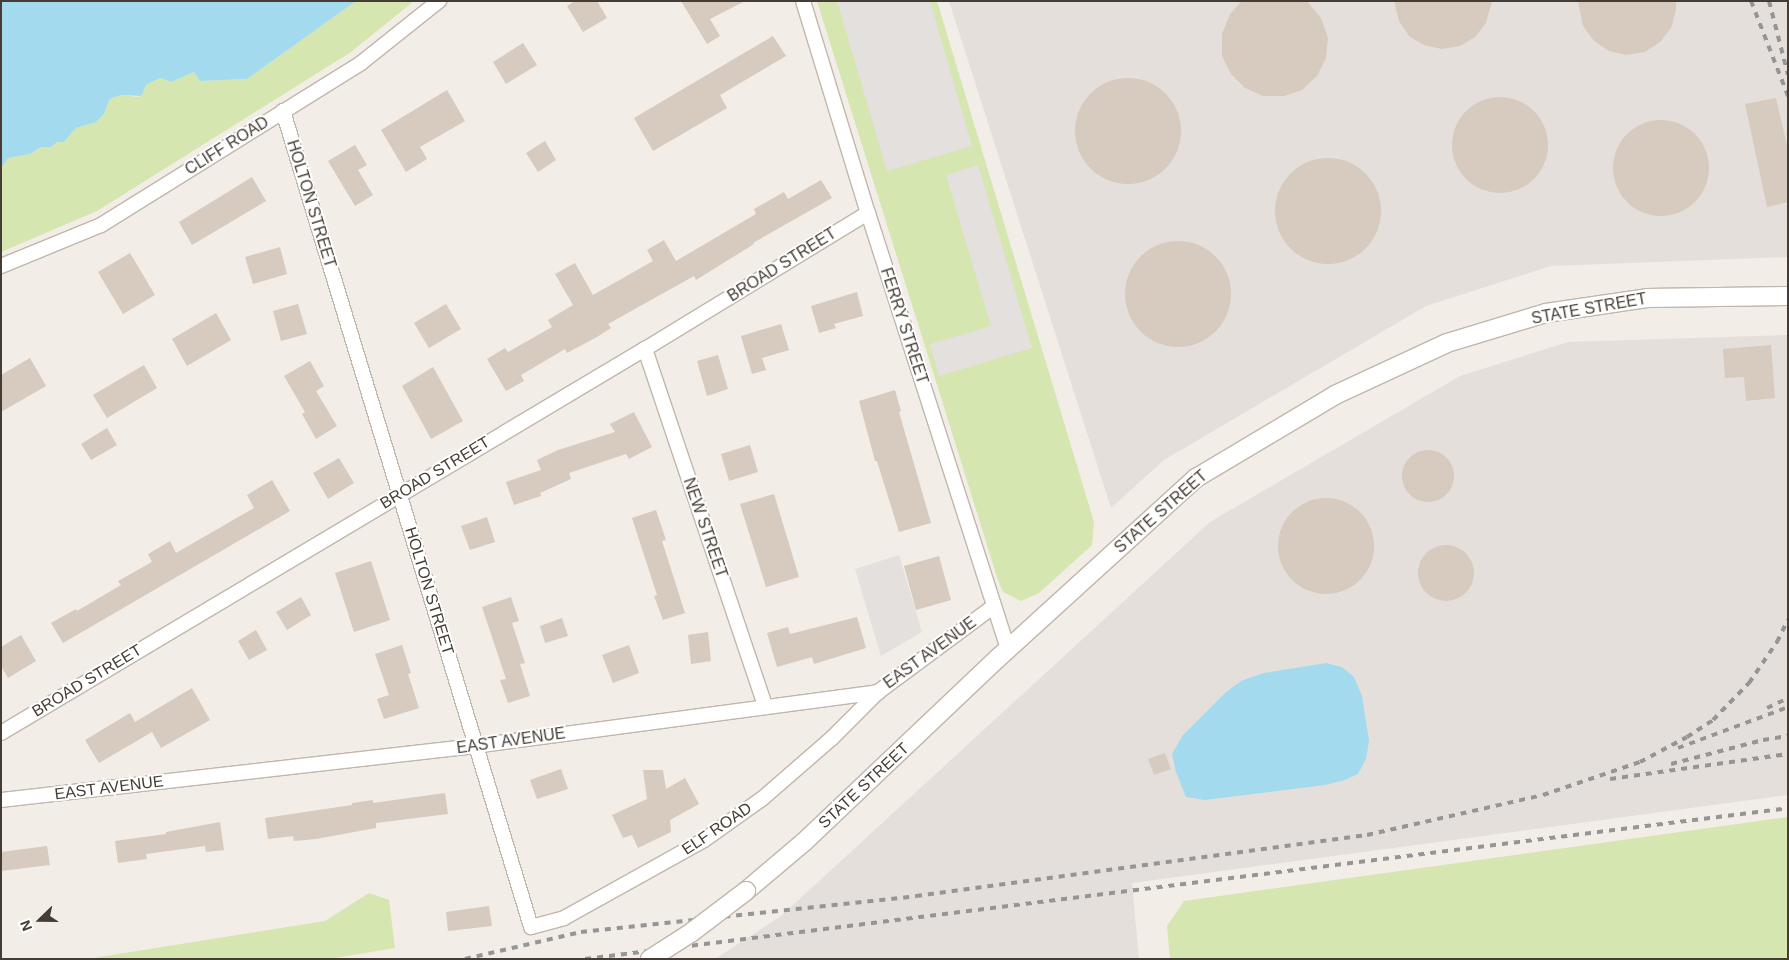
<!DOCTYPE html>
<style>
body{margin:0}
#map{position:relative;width:1789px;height:960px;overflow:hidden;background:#f2ede6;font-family:Helvetica,sans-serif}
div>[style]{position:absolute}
.industrial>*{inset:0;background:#e5dfdb}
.green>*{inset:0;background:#d5e6b0}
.parking>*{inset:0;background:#e3e0de}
.water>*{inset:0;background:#a4daee}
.building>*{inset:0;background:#d7cabf}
.round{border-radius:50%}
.roads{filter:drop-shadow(1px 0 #c1b6ac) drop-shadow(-1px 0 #c1b6ac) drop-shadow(0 1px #c1b6ac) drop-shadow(0 -1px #c1b6ac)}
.minor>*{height:14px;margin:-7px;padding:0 7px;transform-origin:7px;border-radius:7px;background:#fff}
.tertiary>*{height:18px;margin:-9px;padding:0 9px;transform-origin:9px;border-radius:9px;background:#fff}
.rail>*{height:4px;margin-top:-2px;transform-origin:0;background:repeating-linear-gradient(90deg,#959595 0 6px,transparent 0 12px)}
.bridges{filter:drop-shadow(1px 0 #c1b6ac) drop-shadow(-1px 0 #c1b6ac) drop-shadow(0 1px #c1b6ac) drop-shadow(0 -1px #c1b6ac)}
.tertiary-bridge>*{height:18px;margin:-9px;padding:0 9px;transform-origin:9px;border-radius:9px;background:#fff}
span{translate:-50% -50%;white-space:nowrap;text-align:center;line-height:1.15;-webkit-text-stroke:4px #fff;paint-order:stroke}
.street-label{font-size:16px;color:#453d35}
.frame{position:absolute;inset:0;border:2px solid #453d35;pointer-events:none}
.north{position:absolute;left:15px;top:895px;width:50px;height:50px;-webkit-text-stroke:4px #fff;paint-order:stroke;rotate:248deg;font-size:14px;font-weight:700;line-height:20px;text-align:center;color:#453d35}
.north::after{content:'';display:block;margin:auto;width:18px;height:22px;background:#453d35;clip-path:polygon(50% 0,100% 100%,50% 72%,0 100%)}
</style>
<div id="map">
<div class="industrial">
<i style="clip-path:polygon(949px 1px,1788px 1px,1788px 257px,1551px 266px,1426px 306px,1164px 460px,1111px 508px)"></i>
<i style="clip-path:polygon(1788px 335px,1788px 795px,1132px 883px,1139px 959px,715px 959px,781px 916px,1210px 522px,1460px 376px,1568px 342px)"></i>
</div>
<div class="green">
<i style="clip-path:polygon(356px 1px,414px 1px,351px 52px,97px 211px,1px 252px,1px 168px,8px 158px,30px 154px,41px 147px,51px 147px,57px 142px,64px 142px,76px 128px,96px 122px,104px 114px,110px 99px,121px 95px,139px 97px,146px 85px,160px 78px,171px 82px,194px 72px,200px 81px,247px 79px)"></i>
<i style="clip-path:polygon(817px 1px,937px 1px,1094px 522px,1092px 545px,1039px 593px,1021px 601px,1003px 592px,998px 580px)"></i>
<i style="clip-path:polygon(1788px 817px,1788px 959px,1170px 959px,1167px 926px,1184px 901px)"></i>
<i style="clip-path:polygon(369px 893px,389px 900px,395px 948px,329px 959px,87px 959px,325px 921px)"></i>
</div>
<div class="parking">
<i style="clip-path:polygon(837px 1px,930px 1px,972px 146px,887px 171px)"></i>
<i style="clip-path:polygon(978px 165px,1032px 348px,939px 376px,930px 344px,991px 326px,946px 175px)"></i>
<i style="clip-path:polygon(899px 555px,922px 632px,881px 656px,855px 569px)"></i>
</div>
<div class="water">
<i style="clip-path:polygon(1px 1px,356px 1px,247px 79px,200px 81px,194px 72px,171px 82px,160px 78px,146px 85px,141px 96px,121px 95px,110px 99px,104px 114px,96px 122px,76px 128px,64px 142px,57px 142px,51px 147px,41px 147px,30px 154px,8px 158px,1px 168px)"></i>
<i style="clip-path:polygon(1326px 663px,1342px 667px,1354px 677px,1362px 696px,1369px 741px,1366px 759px,1358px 774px,1345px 780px,1325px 785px,1205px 800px,1186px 797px,1176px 772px,1172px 754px,1183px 735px,1226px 692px,1243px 680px,1264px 673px)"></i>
</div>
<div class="building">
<i style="clip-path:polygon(575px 1px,597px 1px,607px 18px,583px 32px,567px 6px)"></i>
<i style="clip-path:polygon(681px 1px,745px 1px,710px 19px,720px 36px,707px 44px)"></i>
<i style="clip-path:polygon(1242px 1px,1307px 1px,1321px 18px,1328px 38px,1326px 58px,1317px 76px,1302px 90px,1284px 96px,1263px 96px,1245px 88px,1231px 74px,1222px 56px,1222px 34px,1230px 14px)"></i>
<i style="clip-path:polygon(1394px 1px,1492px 1px,1486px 23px,1475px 37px,1460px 46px,1442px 49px,1424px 45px,1409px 36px,1399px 21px)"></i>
<i style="clip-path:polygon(1578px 1px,1676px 1px,1676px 10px,1671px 28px,1660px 42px,1645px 52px,1626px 55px,1609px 51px,1594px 41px,1583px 26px)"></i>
<i style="clip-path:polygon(773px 36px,786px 56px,720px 95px,727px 108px,653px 151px,634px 118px)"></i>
<i style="clip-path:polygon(523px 43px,537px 65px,506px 84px,493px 62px)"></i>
<i class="round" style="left:1075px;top:78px;width:106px;height:106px"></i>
<i style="clip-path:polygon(447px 90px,465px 121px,420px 147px,427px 159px,406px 172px,381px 130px)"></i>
<i class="round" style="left:1452px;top:97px;width:96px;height:96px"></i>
<i style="clip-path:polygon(1776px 98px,1788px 150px,1788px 202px,1767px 207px,1745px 104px)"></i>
<i class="round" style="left:1613px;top:120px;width:96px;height:96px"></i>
<i style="clip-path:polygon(545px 141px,556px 160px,538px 172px,526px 153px)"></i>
<i style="clip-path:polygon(355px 145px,367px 165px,358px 170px,373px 195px,355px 206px,328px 161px)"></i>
<i class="round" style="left:1275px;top:158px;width:106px;height:106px"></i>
<i style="clip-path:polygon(252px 177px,266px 201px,192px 245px,179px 222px)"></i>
<i style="clip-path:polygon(821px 180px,832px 198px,753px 243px,754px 244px,696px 280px,694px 276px,608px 324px,611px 328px,597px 337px,567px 353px,565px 349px,521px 375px,524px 381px,506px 391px,487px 359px,505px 348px,508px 352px,552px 327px,548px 320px,573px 305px,555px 274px,575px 263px,593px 295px,653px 261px,647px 250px,664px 240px,676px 261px,756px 214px,754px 209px,784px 192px,788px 199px)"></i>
<i class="round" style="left:1125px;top:241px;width:106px;height:106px"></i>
<i style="clip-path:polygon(280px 247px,287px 274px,253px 284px,245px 257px)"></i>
<i style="clip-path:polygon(130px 253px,155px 295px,123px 314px,98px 272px)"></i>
<i style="clip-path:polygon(857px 292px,863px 316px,834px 324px,836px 328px,819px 333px,811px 306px)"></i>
<i style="clip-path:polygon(298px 304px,307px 334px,281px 341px,273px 311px)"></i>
<i style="clip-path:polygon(446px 304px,461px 329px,429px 348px,414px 323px)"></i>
<i style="clip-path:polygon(216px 313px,231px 340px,187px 366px,172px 339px)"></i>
<i style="clip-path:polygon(781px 324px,789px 350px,762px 358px,766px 370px,752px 374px,741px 336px)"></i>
<i style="clip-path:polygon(1771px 345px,1775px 398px,1746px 401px,1744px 377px,1725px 378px,1723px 349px)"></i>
<i style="clip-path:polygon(718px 355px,728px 389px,707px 396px,697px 361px)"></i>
<i style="clip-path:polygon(30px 358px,46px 386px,1px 412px,1px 375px)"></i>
<i style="clip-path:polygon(310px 361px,324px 386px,316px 391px,337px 426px,316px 439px,302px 414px,305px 412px,284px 376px)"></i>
<i style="clip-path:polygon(144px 365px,157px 388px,107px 418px,93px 395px)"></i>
<i style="clip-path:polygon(433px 367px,463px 421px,431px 439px,402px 386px)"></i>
<i style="clip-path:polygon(895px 390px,901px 411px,899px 412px,931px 523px,899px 532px,877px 461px,875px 461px,859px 401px)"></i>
<i style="clip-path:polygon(634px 412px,652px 447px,629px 459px,626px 454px,569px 473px,571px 479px,540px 493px,541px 496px,514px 505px,506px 482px,541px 470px,537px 460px,558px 450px,615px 432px,610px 424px)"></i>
<i style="clip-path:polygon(107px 428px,117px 445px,91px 460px,81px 444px)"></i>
<i style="clip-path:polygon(750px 445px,758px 472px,729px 481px,721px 454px)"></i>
<i class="round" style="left:1402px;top:450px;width:52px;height:52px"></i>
<i style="clip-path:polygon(339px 458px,354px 483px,328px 499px,313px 473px)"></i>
<i style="clip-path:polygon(272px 480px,290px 511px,63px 643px,51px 623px,76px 609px,77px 611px,121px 585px,118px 581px,152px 562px,148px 554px,170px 541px,176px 553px,254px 508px,247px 495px)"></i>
<i style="clip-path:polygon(774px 494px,799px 577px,766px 587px,740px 504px)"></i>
<i class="round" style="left:1278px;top:498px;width:96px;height:96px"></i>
<i style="clip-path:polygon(656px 510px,666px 540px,662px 541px,685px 613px,663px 620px,654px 596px,657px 595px,632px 518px)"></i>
<i style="clip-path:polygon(487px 517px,495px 542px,470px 550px,461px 526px)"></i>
<i class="round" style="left:1418px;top:545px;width:56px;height:56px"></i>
<i style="clip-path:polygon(939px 556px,951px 600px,916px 610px,904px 566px)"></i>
<i style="clip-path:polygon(371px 561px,390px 620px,354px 632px,335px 573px)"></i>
<i style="clip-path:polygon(301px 597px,311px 615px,287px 630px,276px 612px)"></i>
<i style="clip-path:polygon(511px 597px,519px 621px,512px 623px,525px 663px,520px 664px,530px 696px,508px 703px,500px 680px,506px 679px,482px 607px)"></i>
<i style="clip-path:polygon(857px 617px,866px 648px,814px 664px,812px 657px,777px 667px,767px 633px,788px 627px,790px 634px)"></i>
<i style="clip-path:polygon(562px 618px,568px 636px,545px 643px,540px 626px)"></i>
<i style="clip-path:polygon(256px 630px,267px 650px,249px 660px,238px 641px)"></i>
<i style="clip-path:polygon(708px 632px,711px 661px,691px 664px,688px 635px)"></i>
<i style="clip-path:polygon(21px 635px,36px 661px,8px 678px,1px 666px,1px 647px)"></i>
<i style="clip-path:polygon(402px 645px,411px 673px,408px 674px,419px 708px,384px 719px,377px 699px,389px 695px,375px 654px)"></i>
<i style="clip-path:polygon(629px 645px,639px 673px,613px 683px,602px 655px)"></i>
<i style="clip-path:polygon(192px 688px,210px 720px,161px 748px,152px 732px,99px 763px,85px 740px,130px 713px,135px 722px)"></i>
<i style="clip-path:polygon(1165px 753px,1171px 769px,1154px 775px,1148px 759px)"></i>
<i style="clip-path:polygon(561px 769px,568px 789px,537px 799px,530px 780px)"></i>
<i style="clip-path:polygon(643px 770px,663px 770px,666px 789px,685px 778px,699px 804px,670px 820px,671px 832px,638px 848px,632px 835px,623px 838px,612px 815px,647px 799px)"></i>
<i style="clip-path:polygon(445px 793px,448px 814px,376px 823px,376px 828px,316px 839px,294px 841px,293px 836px,268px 839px,265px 818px,352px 805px,352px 803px,373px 800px,373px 803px)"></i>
<i style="clip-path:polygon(220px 822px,224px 850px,206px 852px,205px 846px,146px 854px,147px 859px,118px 863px,115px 841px,166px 834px,166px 832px)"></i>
<i style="clip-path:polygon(47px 846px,50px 865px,1px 871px,1px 852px)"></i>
<i style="clip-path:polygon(489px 906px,492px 926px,448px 931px,446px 912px)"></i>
</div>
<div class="roads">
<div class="minor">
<i style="left:803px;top:1px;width:222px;rotate:73deg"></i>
<i style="left:868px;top:213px;width:459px;rotate:72.2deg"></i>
<i style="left:283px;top:111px;width:853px;rotate:73.09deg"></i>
<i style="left:531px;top:927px;width:34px;rotate:-15deg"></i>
<i style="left:564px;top:918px;width:160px;rotate:-29.1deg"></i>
<i style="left:704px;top:840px;width:72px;rotate:-35.4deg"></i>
<i style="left:763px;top:798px;width:91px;rotate:-41deg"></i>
<i style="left:832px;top:738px;width:65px;rotate:-45deg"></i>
<i style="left:1px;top:266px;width:108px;rotate:-22.3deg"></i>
<i style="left:101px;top:225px;width:306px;rotate:-31.9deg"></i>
<i style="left:361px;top:63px;width:100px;rotate:-38.5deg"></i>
<i style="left:645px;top:349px;width:377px;rotate:71.4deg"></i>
<i style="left:1px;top:733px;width:750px;rotate:-30.81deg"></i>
<i style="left:645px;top:349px;width:261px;rotate:-31.4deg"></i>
<i style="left:1px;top:800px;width:477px;rotate:-6.5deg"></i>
<i style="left:475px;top:746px;width:407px;rotate:-7.6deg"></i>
<i style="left:878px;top:692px;width:143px;rotate:-36.5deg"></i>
</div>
<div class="tertiary">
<i style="left:746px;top:891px;width:76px;rotate:-40.2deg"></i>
<i style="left:804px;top:842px;width:267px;rotate:-43.5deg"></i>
<i style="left:998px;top:658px;width:268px;rotate:-42.3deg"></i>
<i style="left:1196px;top:478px;width:162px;rotate:-30.8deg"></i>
<i style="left:1335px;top:395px;width:123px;rotate:-24.9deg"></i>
<i style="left:1447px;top:343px;width:103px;rotate:-16.9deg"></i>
<i style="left:1546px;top:313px;width:102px;rotate:-8.4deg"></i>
<i style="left:1647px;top:298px;width:141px;rotate:-0.8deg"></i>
</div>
</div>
<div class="rail">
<i style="left:1751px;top:1px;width:102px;rotate:68.7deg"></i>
<i style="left:1769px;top:1px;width:76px;rotate:75.6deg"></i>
<i style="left:1767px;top:708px;width:23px;rotate:-25deg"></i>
<i style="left:1678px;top:748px;width:117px;rotate:-20.4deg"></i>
<i style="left:1671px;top:764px;width:95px;rotate:-14.6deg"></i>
<i style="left:1763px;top:740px;width:25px;rotate:-9deg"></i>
<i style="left:1610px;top:779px;width:180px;rotate:-8deg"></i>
<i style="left:465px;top:959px;width:119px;rotate:-13.1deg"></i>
<i style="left:581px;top:932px;width:337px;rotate:-6.1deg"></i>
<i style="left:916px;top:896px;width:455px;rotate:-7.7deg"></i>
<i style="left:1367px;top:835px;width:180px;rotate:-12.8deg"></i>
<i style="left:1543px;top:795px;width:102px;rotate:-18.8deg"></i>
<i style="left:1640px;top:762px;width:53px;rotate:-28deg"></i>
<i style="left:1687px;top:737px;width:31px;rotate:-33deg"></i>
<i style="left:1713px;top:720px;width:52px;rotate:-45.8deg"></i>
<i style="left:1749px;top:683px;width:50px;rotate:-55.7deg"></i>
<i style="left:1777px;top:642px;width:25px;rotate:-64deg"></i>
<i style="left:585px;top:959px;width:1212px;rotate:-7.15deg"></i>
</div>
<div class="bridges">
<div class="tertiary-bridge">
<i style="left:650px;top:959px;width:50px;rotate:-32.7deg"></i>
<i style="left:692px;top:932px;width:68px;rotate:-37.2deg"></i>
</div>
</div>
<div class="street-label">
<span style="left:227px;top:146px;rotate:-32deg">CLIFF ROAD</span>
<span style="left:311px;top:204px;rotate:73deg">HOLTON STREET</span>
<span style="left:782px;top:265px;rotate:-32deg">BROAD STREET</span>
<span style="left:1589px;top:309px;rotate:-10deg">STATE STREET</span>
<span style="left:904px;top:326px;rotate:72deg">FERRY STREET</span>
<span style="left:435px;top:473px;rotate:-31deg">BROAD STREET</span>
<span style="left:1161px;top:512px;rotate:-41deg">STATE STREET</span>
<span style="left:705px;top:528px;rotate:71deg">NEW STREET</span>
<span style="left:429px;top:591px;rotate:73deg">HOLTON STREET</span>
<span style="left:930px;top:653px;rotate:-36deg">EAST AVENUE</span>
<span style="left:87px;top:681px;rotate:-31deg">BROAD STREET</span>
<span style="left:511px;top:741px;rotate:-8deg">EAST AVENUE</span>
<span style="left:864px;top:786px;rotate:-43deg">STATE STREET</span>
<span style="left:109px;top:788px;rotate:-7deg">EAST AVENUE</span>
<span style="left:717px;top:829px;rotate:-34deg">ELF ROAD</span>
</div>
<div class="frame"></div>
<div class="north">N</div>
</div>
